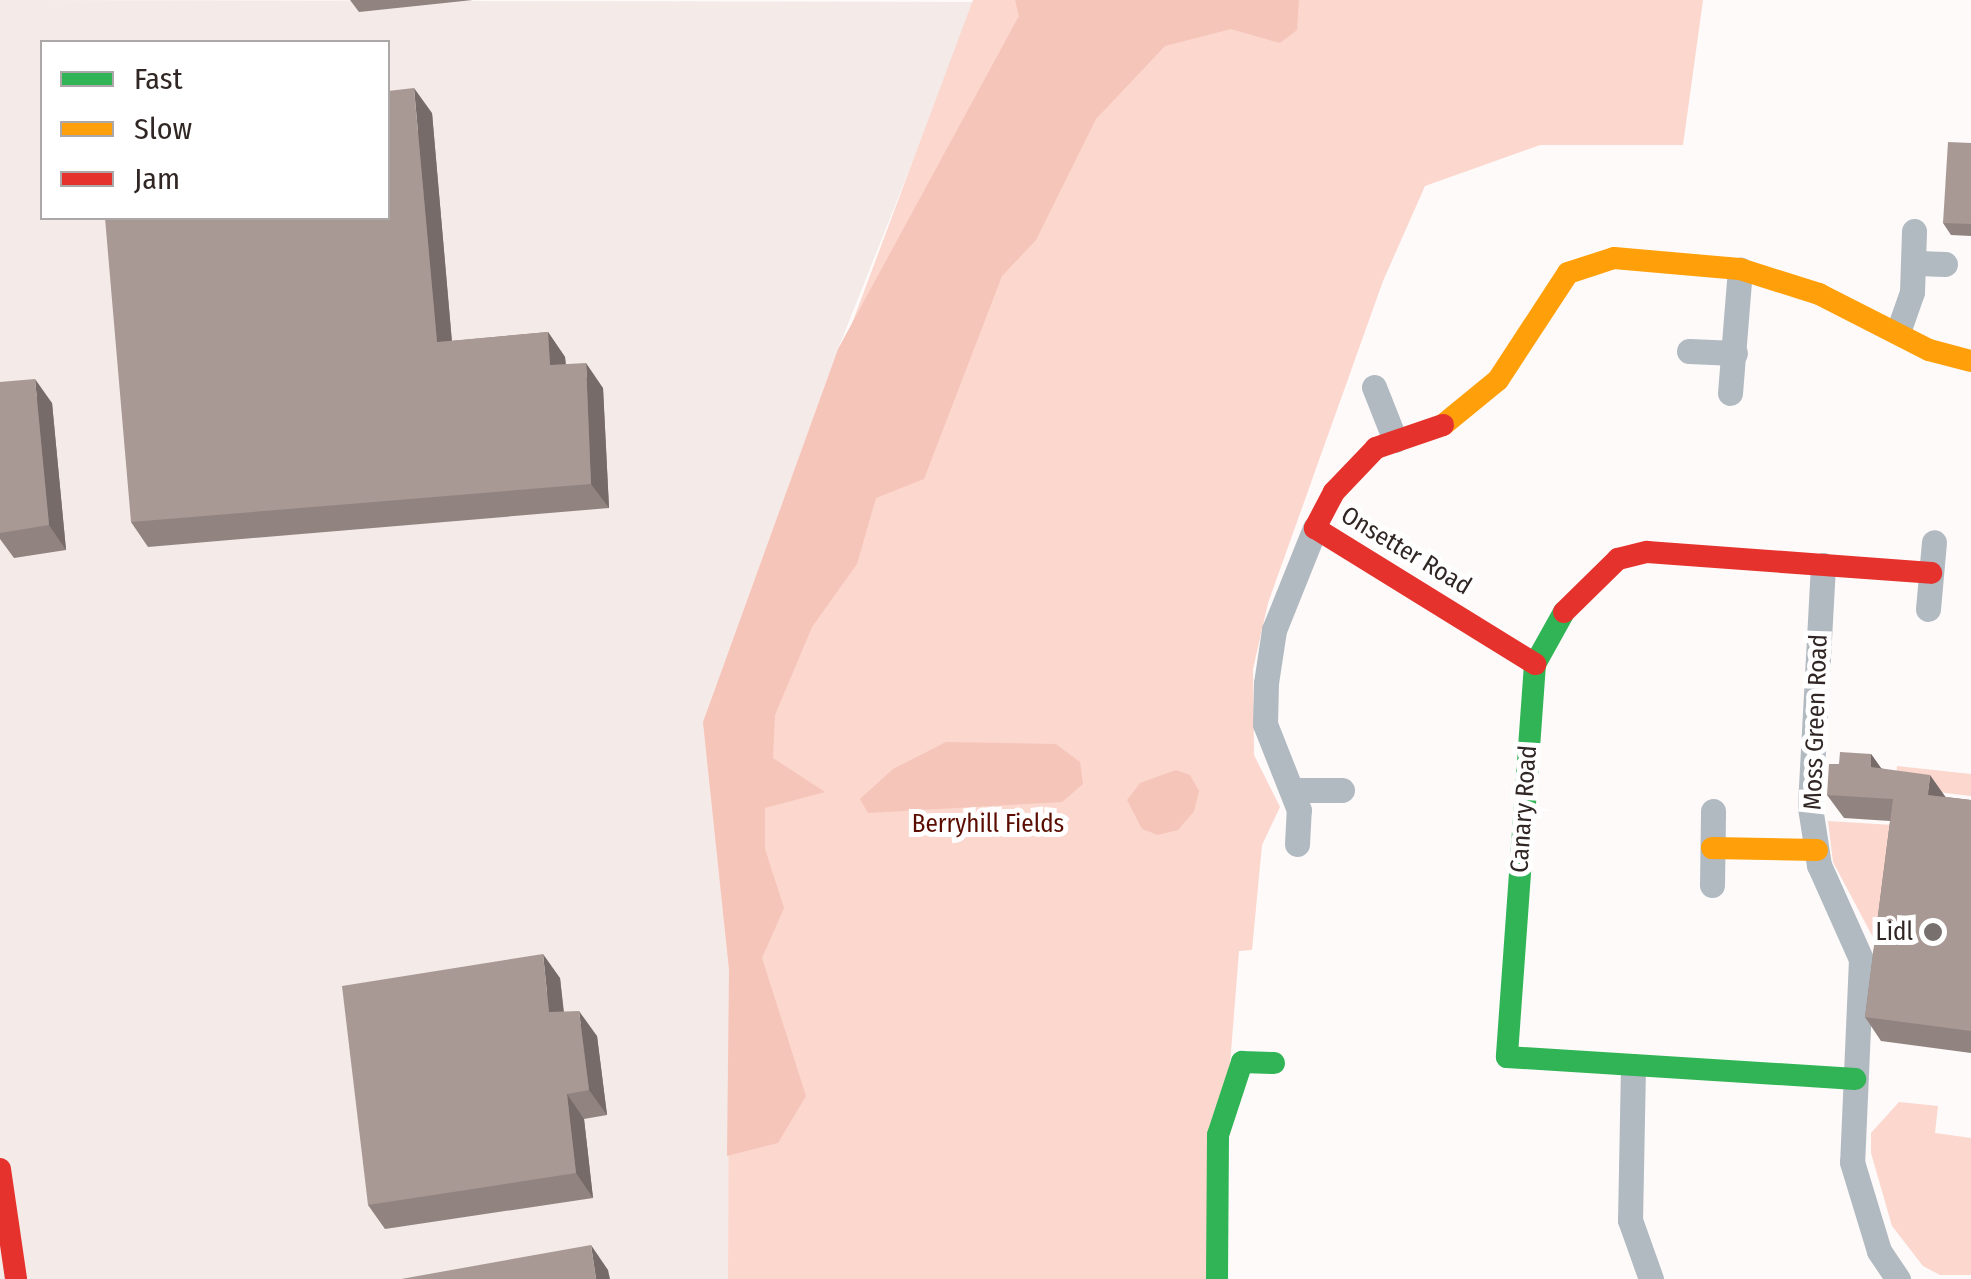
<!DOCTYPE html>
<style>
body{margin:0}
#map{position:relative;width:1971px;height:1279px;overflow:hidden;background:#fdfaf9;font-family:"Fira Sans Condensed",sans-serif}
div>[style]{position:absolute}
.built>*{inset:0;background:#f4eae8}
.green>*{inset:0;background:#fbd7ce}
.forest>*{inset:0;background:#f6c5b9}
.street>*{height:25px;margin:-12.5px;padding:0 12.5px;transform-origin:12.5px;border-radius:12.5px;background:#b1b9c1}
.fast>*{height:22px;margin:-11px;padding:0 11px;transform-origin:11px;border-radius:11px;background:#30b455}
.slow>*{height:22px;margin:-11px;padding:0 11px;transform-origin:11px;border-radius:11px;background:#ff9f0a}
.jam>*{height:22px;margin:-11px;padding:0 11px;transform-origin:11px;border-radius:11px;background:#e5322d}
.wall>*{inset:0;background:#918480}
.shaded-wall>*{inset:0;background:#766b68}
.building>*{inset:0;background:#a99995}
.dots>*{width:28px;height:28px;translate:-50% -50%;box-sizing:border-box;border:5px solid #fff;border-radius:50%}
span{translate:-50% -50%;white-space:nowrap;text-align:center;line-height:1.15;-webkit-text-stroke:10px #fff;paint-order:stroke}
.street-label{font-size:25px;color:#302624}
.park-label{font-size:25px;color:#5a0d00}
.poi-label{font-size:25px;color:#302624}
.right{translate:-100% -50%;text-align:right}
.legend{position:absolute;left:40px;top:40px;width:350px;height:180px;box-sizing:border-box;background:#fff;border:2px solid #aca8a7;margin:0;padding:12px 18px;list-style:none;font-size:30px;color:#302624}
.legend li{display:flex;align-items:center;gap:20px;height:50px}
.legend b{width:50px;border:2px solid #aca8a7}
</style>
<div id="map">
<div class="built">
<i style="clip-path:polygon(evenodd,0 0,976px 2px,838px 349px,703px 722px,729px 970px,728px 1279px,0 1279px,0 0,42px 42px,388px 42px,388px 218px,42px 218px,42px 42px)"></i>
</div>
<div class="green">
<i style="clip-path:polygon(973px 0,1703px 0,1683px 145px,1540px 145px,1425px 186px,1383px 281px,1268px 603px,1253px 669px,1254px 755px,1280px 807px,1262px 845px,1252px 950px,1239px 951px,1213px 1279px,728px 1279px,729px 970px,703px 722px)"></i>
<i style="clip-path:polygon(1897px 766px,1971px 774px,1971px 796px,1912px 789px,1876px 943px,1833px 862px,1828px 821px,1893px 825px)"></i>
<i style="clip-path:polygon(1899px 1102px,1938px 1106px,1935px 1133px,1971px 1138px,1971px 1275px,1940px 1275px,1923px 1266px,1892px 1226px,1871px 1153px,1871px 1133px)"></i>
</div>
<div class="forest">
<i style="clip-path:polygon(1015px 0,1299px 0,1297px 30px,1280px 43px,1231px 29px,1165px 46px,1096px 119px,1036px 240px,1002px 276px,924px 479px,876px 498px,857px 564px,812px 627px,775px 715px,773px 758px,825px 792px,765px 808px,765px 849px,784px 908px,762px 958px,806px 1096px,778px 1143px,727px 1156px,729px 969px,703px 722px,838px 349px,1019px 16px)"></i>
<i style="clip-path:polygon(946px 742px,1056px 744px,1080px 762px,1083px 784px,1062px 802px,868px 813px,860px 799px,893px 769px)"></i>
<i style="clip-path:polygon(1176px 770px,1190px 775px,1199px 791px,1194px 811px,1178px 830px,1158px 835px,1142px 829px,1127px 800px,1140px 783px)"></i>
</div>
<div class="street">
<i style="left:1917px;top:263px;width:28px;rotate:2deg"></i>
<i style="left:1898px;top:332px;width:42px;rotate:-70.7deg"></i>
<i style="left:1912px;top:292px;width:61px;rotate:-88.1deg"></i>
<i style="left:1689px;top:351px;width:46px;rotate:2.5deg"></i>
<i style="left:1374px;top:387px;width:57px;rotate:68.4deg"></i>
<i style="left:1730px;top:393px;width:124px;rotate:-85.4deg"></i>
<i style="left:1823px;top:565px;width:242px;rotate:93.1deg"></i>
<i style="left:1810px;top:807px;width:59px;rotate:81.2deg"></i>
<i style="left:1819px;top:865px;width:103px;rotate:65.9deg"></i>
<i style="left:1861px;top:959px;width:203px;rotate:92.5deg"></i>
<i style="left:1852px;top:1162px;width:93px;rotate:73.1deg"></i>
<i style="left:1879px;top:1251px;width:34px;rotate:56deg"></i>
<i style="left:1928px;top:609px;width:67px;rotate:-84.9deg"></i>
<i style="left:1292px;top:790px;width:50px"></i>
<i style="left:1297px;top:844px;width:34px;rotate:-87deg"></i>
<i style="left:1299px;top:810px;width:92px;rotate:-111.6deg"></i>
<i style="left:1265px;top:724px;width:41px;rotate:-88.6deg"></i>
<i style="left:1266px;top:683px;width:54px;rotate:-81.4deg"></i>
<i style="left:1274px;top:630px;width:110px;rotate:-68.1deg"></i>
<i style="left:1712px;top:885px;width:74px;rotate:-89.2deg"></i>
<i style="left:1633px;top:1066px;width:154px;rotate:91.1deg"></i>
<i style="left:1630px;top:1220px;width:63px;rotate:70.4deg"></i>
</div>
<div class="fast">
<i style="left:1564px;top:612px;width:60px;rotate:119.1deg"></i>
<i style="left:1535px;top:664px;width:394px;rotate:94.1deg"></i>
<i style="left:1507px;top:1057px;width:349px;rotate:3.6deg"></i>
<i style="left:1217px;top:1279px;width:144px;rotate:-89.6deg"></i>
<i style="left:1218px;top:1135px;width:77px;rotate:-71.8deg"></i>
<i style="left:1242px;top:1062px;width:32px;rotate:2deg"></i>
</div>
<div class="slow">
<i style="left:1443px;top:425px;width:71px;rotate:-39.3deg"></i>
<i style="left:1498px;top:380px;width:128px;rotate:-56.8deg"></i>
<i style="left:1568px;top:273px;width:48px;rotate:-18.1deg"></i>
<i style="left:1614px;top:258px;width:126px;rotate:5deg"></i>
<i style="left:1740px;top:269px;width:83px;rotate:17.6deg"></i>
<i style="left:1819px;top:294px;width:123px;rotate:27deg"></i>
<i style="left:1929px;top:350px;width:43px;rotate:14.7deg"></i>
<i style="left:1712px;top:848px;width:105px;rotate:1.1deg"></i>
</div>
<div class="jam">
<i style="left:1443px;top:425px;width:71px;rotate:161.1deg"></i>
<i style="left:1376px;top:448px;width:61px;rotate:133.7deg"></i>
<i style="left:1334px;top:492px;width:41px;rotate:117.8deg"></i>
<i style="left:1315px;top:528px;width:259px;rotate:31.7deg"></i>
<i style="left:1564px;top:612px;width:76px;rotate:-44.5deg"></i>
<i style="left:1618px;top:559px;width:30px;rotate:-14deg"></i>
<i style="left:1647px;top:552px;width:285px;rotate:4.2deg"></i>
<i style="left:0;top:1169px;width:111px;rotate:81.7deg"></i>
</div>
<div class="wall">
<i style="clip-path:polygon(350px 0,473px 0,359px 12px)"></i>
<i style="clip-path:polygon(432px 113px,452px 341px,548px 332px,565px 357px,566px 364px,603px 388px,609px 508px,148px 547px,131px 522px)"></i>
<i style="clip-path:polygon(1971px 143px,1971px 236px,1951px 235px,1943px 223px)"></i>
<i style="clip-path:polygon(0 382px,52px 403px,66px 550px,14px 558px,0 539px)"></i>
<i style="clip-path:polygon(1871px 754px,1881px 768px,1946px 797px,1971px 800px,1971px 1053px,1881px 1041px,1865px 1017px,1890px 821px,1844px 818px,1827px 795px)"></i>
<i style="clip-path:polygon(560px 978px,564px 1012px,597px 1036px,607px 1115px,584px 1119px,593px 1198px,385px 1229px,368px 1205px)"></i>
</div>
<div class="shaded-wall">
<i style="clip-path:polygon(414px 88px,432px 113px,454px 367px,437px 342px)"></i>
<i style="clip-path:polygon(548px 332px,565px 357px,567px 390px,550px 365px)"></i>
<i style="clip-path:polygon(586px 363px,603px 388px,609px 508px,591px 484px)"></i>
<i style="clip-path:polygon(35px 379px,52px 403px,66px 550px,49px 525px)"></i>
<i style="clip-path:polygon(1871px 754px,1888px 778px,1871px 767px)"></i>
<i style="clip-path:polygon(1930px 775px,1947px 799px,1928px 795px)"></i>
<i style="clip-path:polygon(543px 954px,560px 978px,566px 1037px,549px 1012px)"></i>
<i style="clip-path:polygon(579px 1011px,597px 1036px,607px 1115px,589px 1090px)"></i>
<i style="clip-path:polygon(567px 1094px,584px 1119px,593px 1198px,576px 1173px)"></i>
<i style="clip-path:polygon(591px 1245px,608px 1270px,610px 1279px,596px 1279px)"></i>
</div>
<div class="building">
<i style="clip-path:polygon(414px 88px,437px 342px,548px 332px,550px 365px,586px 363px,591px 484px,131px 522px,105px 218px,388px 218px,388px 91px)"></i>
<i style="clip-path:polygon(1948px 142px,1971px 143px,1971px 224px,1943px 223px)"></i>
<i style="clip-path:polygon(35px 379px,49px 525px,0 533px,0 382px)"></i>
<i style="clip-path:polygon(1840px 752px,1871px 754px,1871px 767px,1930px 775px,1928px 795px,1971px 800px,1971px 1031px,1865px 1017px,1893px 799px,1827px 795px,1829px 764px,1839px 764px)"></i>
<i style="clip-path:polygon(543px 954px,549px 1012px,579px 1011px,589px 1090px,567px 1094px,576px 1173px,368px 1205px,342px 986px)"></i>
<i style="clip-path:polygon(591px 1245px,596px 1279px,401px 1279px)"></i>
</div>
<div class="dots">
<i style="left:1933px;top:932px;background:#78706f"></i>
</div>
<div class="street-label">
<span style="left:1406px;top:551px;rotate:31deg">Onsetter Road</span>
<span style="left:1816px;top:722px;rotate:-88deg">Moss Green Road</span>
<span style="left:1524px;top:809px;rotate:-86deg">Canary Road</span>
</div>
<div class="park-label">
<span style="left:988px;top:824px">Berryhill Fields</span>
</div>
<div class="poi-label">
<span class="right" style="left:1913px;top:932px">Lidl</span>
</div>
<ul class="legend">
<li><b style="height:12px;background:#30b455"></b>Fast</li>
<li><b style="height:12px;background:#ff9f0a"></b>Slow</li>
<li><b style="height:12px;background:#e5322d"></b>Jam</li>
</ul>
</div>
